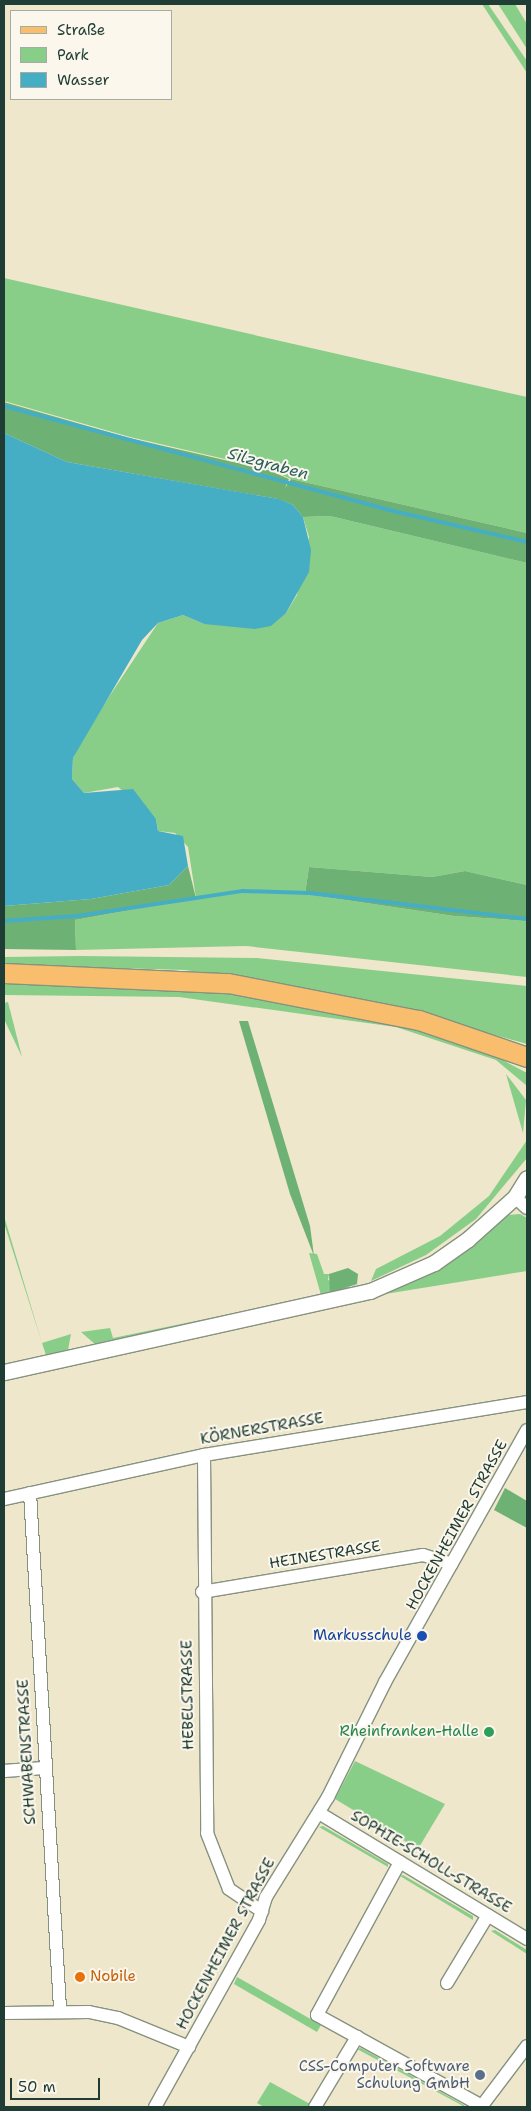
<!DOCTYPE html>
<meta charset="utf-8">
<style>
body{margin:0}
#map{position:relative;width:531px;height:2111px;overflow:hidden;background:#eee7cb;font-family:"Shantell Sans",sans-serif}
div>[style]{position:absolute}
.green>*{inset:0;background:#89ce88}
.forest>*{inset:0;background:#6eb174}
.water>*{inset:0;background:#45aec4}
.stream>*{height:4px;margin:-2px;padding:0 2px;transform-origin:2px;border-radius:2px;background:#45aec4}
.roads{filter:drop-shadow(1px 0 #869280) drop-shadow(-1px 0 #869280) drop-shadow(0 1px #869280) drop-shadow(0 -1px #869280)}
.minor>*{height:12px;margin:-6px;padding:0 6px;transform-origin:6px;border-radius:6px;background:#fff}
.tertiary>*{height:15px;margin:-7.5px;padding:0 7.5px;transform-origin:7.5px;border-radius:7.5px;background:#fff}
.primary>*{height:19px;margin:-9.5px;padding:0 9.5px;transform-origin:9.5px;border-radius:9.5px;background:#f9be6d}
.dots>*{width:14px;height:14px;translate:-50% -50%;box-sizing:border-box;border:2px solid #fbf7ec;border-radius:50%}
span{translate:-50% -50%;white-space:nowrap;text-align:center;line-height:1.15;-webkit-text-stroke:4px #fbf7ec;paint-order:stroke}
.street-label{font-size:15px;color:#1f3d34}
.transit-label{font-size:15px;color:#164399}
.right{translate:-100% -50%;text-align:right}
.leisure-label{font-size:15px;color:#27864d}
.food-label{font-size:15px;color:#c56008}
.left{translate:0 -50%;text-align:left}
.service-label{font-size:15px;color:#4e5e75}
.water-label{font-size:16px;color:#2a5f5f;font-style:italic}
.frame{position:absolute;inset:0;border:5px solid #1f3d34;pointer-events:none}
.legend{position:absolute;left:10px;top:10px;width:162px;height:90px;box-sizing:border-box;background:#fbf7ec;border:1px solid #a3ada2;margin:0;padding:6px 9px;list-style:none;font-size:15px;color:#1f3d34}
.legend li{display:flex;align-items:center;gap:10px;height:25px}
.legend b{width:25px;border:1px solid #a3ada2}
.scale{position:absolute;left:10px;top:2078px;width:90px;height:22px;box-sizing:border-box;border:2px solid #1f3d34;border-top:0;padding-left:6px;font-size:15px;line-height:18px;white-space:nowrap;color:#1f3d34;-webkit-text-stroke:4px #fbf7ec;paint-order:stroke}
</style>
<div id="map">
<div class="green">
<i style="clip-path:polygon(482px 4px,488px 4px,527px 61px,527px 73px)"></i>
<i style="clip-path:polygon(498px 4px,515px 4px,527px 24px,527px 49px)"></i>
<i style="clip-path:polygon(4px 278px,527px 397px,527px 533px,291px 479px,268px 469px,130px 437px,4px 401px)"></i>
<i style="clip-path:polygon(330px 516px,527px 563px,527px 885px,465px 871px,432px 877px,309px 867px,305px 894px,454px 916px,527px 921px,527px 977px,246px 946px,76px 950px,75px 920px,196px 898px,188px 847px,175px 833px,158px 831px,156px 819px,118px 787px,84px 793px,72px 779px,73px 758px,85px 733px,158px 623px,183px 615px,204px 624px,286px 613px,297px 595px,309px 537px,303px 517px)"></i>
<i style="clip-path:polygon(80px 956px,257px 958px,527px 986px,527px 1044px,375px 1002px,254px 980px,185px 970px,4px 965px,4px 957px)"></i>
<i style="clip-path:polygon(4px 978px,227px 989px,390px 1020px,478px 1047px,527px 1073px,527px 1086px,496px 1060px,396px 1027px,179px 997px,4px 995px)"></i>
<i style="clip-path:polygon(8px 1002px,22px 1057px,4px 1019px,4px 1003px)"></i>
<i style="clip-path:polygon(506px 1074px,526px 1100px,523px 1133px)"></i>
<i style="clip-path:polygon(527px 1140px,527px 1158px,476px 1219px,426px 1255px,371px 1281px,376px 1269px,440px 1236px,489px 1196px)"></i>
<i style="clip-path:polygon(520px 1214px,527px 1218px,527px 1271px,379px 1295px,467px 1248px,507px 1215px)"></i>
<i style="clip-path:polygon(4px 1216px,42px 1343px,71px 1334px,68px 1350px,46px 1355px,42px 1343px,4px 1223px)"></i>
<i style="clip-path:polygon(309px 1253px,317px 1254px,324px 1274px,329px 1274px,328px 1280px,350px 1288px,357px 1284px,351px 1289px,96px 1345px,81px 1332px,110px 1328px,113px 1338px,321px 1295px)"></i>
<i style="clip-path:polygon(355px 1761px,445px 1804px,418px 1849px,335px 1799px)"></i>
<i style="clip-path:polygon(323px 1826px,388px 1864px,388px 1867px,319px 1827px)"></i>
<i style="clip-path:polygon(403px 1875px,473px 1916px,473px 1920px,400px 1876px)"></i>
<i style="clip-path:polygon(495px 1930px,527px 1950px,527px 1954px,491px 1931px)"></i>
<i style="clip-path:polygon(237px 1977px,321px 2025px,317px 2032px,234px 1984px)"></i>
<i style="clip-path:polygon(361px 2048px,464px 2105px,465px 2107px,357px 2049px)"></i>
<i style="clip-path:polygon(270px 2082px,310px 2104px,308px 2107px,264px 2107px,257px 2103px)"></i>
</div>
<div class="forest">
<i style="clip-path:polygon(4px 402px,129px 438px,268px 470px,289px 479px,285px 488px,291px 479px,527px 533px,527px 563px,330px 516px,303px 517px,293px 505px,278px 499px,67px 462px,4px 433px)"></i>
<i style="clip-path:polygon(188px 866px,196px 898px,75px 920px,76px 950px,4px 949px,4px 906px,91px 899px,169px 885px)"></i>
<i style="clip-path:polygon(309px 867px,432px 877px,465px 871px,527px 885px,527px 921px,454px 916px,305px 894px)"></i>
<i style="clip-path:polygon(239px 1021px,248px 1021px,310px 1226px,314px 1256px,290px 1194px)"></i>
<i style="clip-path:polygon(348px 1268px,358px 1274px,357px 1284px,330px 1293px,329px 1274px)"></i>
<i style="clip-path:polygon(505px 1488px,527px 1501px,527px 1528px,494px 1510px)"></i>
</div>
<div class="water">
<i style="clip-path:polygon(4px 433px,67px 462px,279px 499px,293px 505px,303px 517px,311px 550px,309px 572px,286px 613px,271px 626px,255px 629px,204px 624px,183px 615px,158px 623px,142px 640px,73px 758px,72px 779px,84px 793px,133px 789px,156px 819px,158px 831px,183px 836px,188px 866px,169px 885px,91px 899px,4px 906px)"></i>
</div>
<div class="stream">
<i style="left:4px;top:406px;width:403px;rotate:15.1deg"></i>
<i style="left:393px;top:511px;width:138px;rotate:13deg"></i>
<i style="left:4px;top:921px;width:73px;rotate:-3.9deg"></i>
<i style="left:77px;top:916px;width:168px;rotate:-8.6deg"></i>
<i style="left:243px;top:891px;width:66px;rotate:1.7deg"></i>
<i style="left:309px;top:893px;width:220px;rotate:6.8deg"></i>
</div>
<div class="roads">
<div class="minor">
<i style="left:515px;top:1197px;width:16px;rotate:43deg"></i>
<i style="left:204px;top:1455px;width:378px;rotate:89.5deg"></i>
<i style="left:207px;top:1833px;width:60px;rotate:68.6deg"></i>
<i style="left:229px;top:1889px;width:40px;rotate:34deg"></i>
<i style="left:30px;top:1493px;width:517px;rotate:86.67deg"></i>
<i style="left:4px;top:1499px;width:205px;rotate:-12.4deg"></i>
<i style="left:204px;top:1455px;width:327px;rotate:-9.3deg"></i>
<i style="left:202px;top:1592px;width:224px;rotate:-9.5deg"></i>
<i style="left:423px;top:1555px;width:30px;rotate:17deg"></i>
<i style="left:4px;top:1771px;width:40px;rotate:-4.3deg"></i>
<i style="left:319px;top:1813px;width:243px;rotate:31.2deg"></i>
<i style="left:400px;top:1862px;width:174px;rotate:118.5deg"></i>
<i style="left:317px;top:2015px;width:188px;rotate:28.9deg"></i>
<i style="left:447px;top:1983px;width:79px;rotate:-58.9deg"></i>
<i style="left:4px;top:2013px;width:85px;rotate:-0.7deg"></i>
<i style="left:89px;top:2012px;width:30px;rotate:12deg"></i>
<i style="left:118px;top:2018px;width:77px;rotate:22.2deg"></i>
<i style="left:155px;top:2107px;width:214px;rotate:-60.9deg"></i>
<i style="left:259px;top:1920px;width:24px;rotate:-73deg"></i>
<i style="left:266px;top:1897px;width:118px;rotate:-58.2deg"></i>
<i style="left:328px;top:1797px;width:128px;rotate:-63.6deg"></i>
<i style="left:385px;top:1682px;width:289px;rotate:-60.6deg"></i>
<i style="left:315px;top:2107px;width:82px;rotate:-59deg"></i>
<i style="left:481px;top:2107px;width:76px;rotate:-53deg"></i>
</div>
<div class="tertiary">
<i style="left:4px;top:1372px;width:375px;rotate:-12.5deg"></i>
<i style="left:370px;top:1291px;width:70px;rotate:-23.6deg"></i>
<i style="left:434px;top:1263px;width:42px;rotate:-35.2deg"></i>
<i style="left:468px;top:1239px;width:63px;rotate:-41.8deg"></i>
<i style="left:515px;top:1197px;width:22px;rotate:-58deg"></i>
</div>
<div class="primary">
<i style="left:4px;top:973px;width:224px;rotate:2.6deg"></i>
<i style="left:228px;top:983px;width:195px;rotate:11deg"></i>
<i style="left:419px;top:1020px;width:114px;rotate:18.9deg"></i>
</div>
</div>
<div class="dots">
<i style="left:422px;top:1636px;background:#1a4fb4"></i>
<i style="left:489px;top:1732px;background:#2e9e5b"></i>
<i style="left:80px;top:1977px;background:#e8710a"></i>
<i style="left:480px;top:2075px;background:#5c6f8a"></i>
</div>
<div class="street-label">
<span style="left:262px;top:1429px;rotate:-10deg">KÖRNERSTRASSE</span>
<span style="left:457px;top:1525px;rotate:-61deg">HOCKENHEIMER STRASSE</span>
<span style="left:325px;top:1555px;rotate:-9deg">HEINESTRASSE</span>
<span style="left:188px;top:1695px;rotate:-91deg">HEBELSTRASSE</span>
<span style="left:27px;top:1752px;rotate:-93deg">SCHWABENSTRASSE</span>
<span style="left:431px;top:1862px;rotate:31deg">SOPHIE-SCHOLL-STRASSE</span>
<span style="left:226px;top:1944px;rotate:-62deg">HOCKENHEIMER STRASSE</span>
</div>
<div class="transit-label">
<span class="right" style="left:412px;top:1636px">Markusschule</span>
</div>
<div class="leisure-label">
<span class="right" style="left:479px;top:1732px">Rheinfranken-Halle</span>
</div>
<div class="food-label">
<span class="left" style="left:90px;top:1977px">Nobile</span>
</div>
<div class="service-label">
<span class="right" style="left:470px;top:2075px">CSS-Computer Software<br>Schulung GmbH</span>
</div>
<div class="water-label">
<span style="left:268px;top:464px;rotate:15deg">Silzgraben</span>
</div>
<div class="frame"></div>
<ul class="legend">
<li><b style="height:6px;background:#f9be6d"></b>Straße</li>
<li><b style="height:14px;background:#89ce88"></b>Park</li>
<li><b style="height:14px;background:#45aec4"></b>Wasser</li>
</ul>
<div class="scale">50 m</div>
</div>
